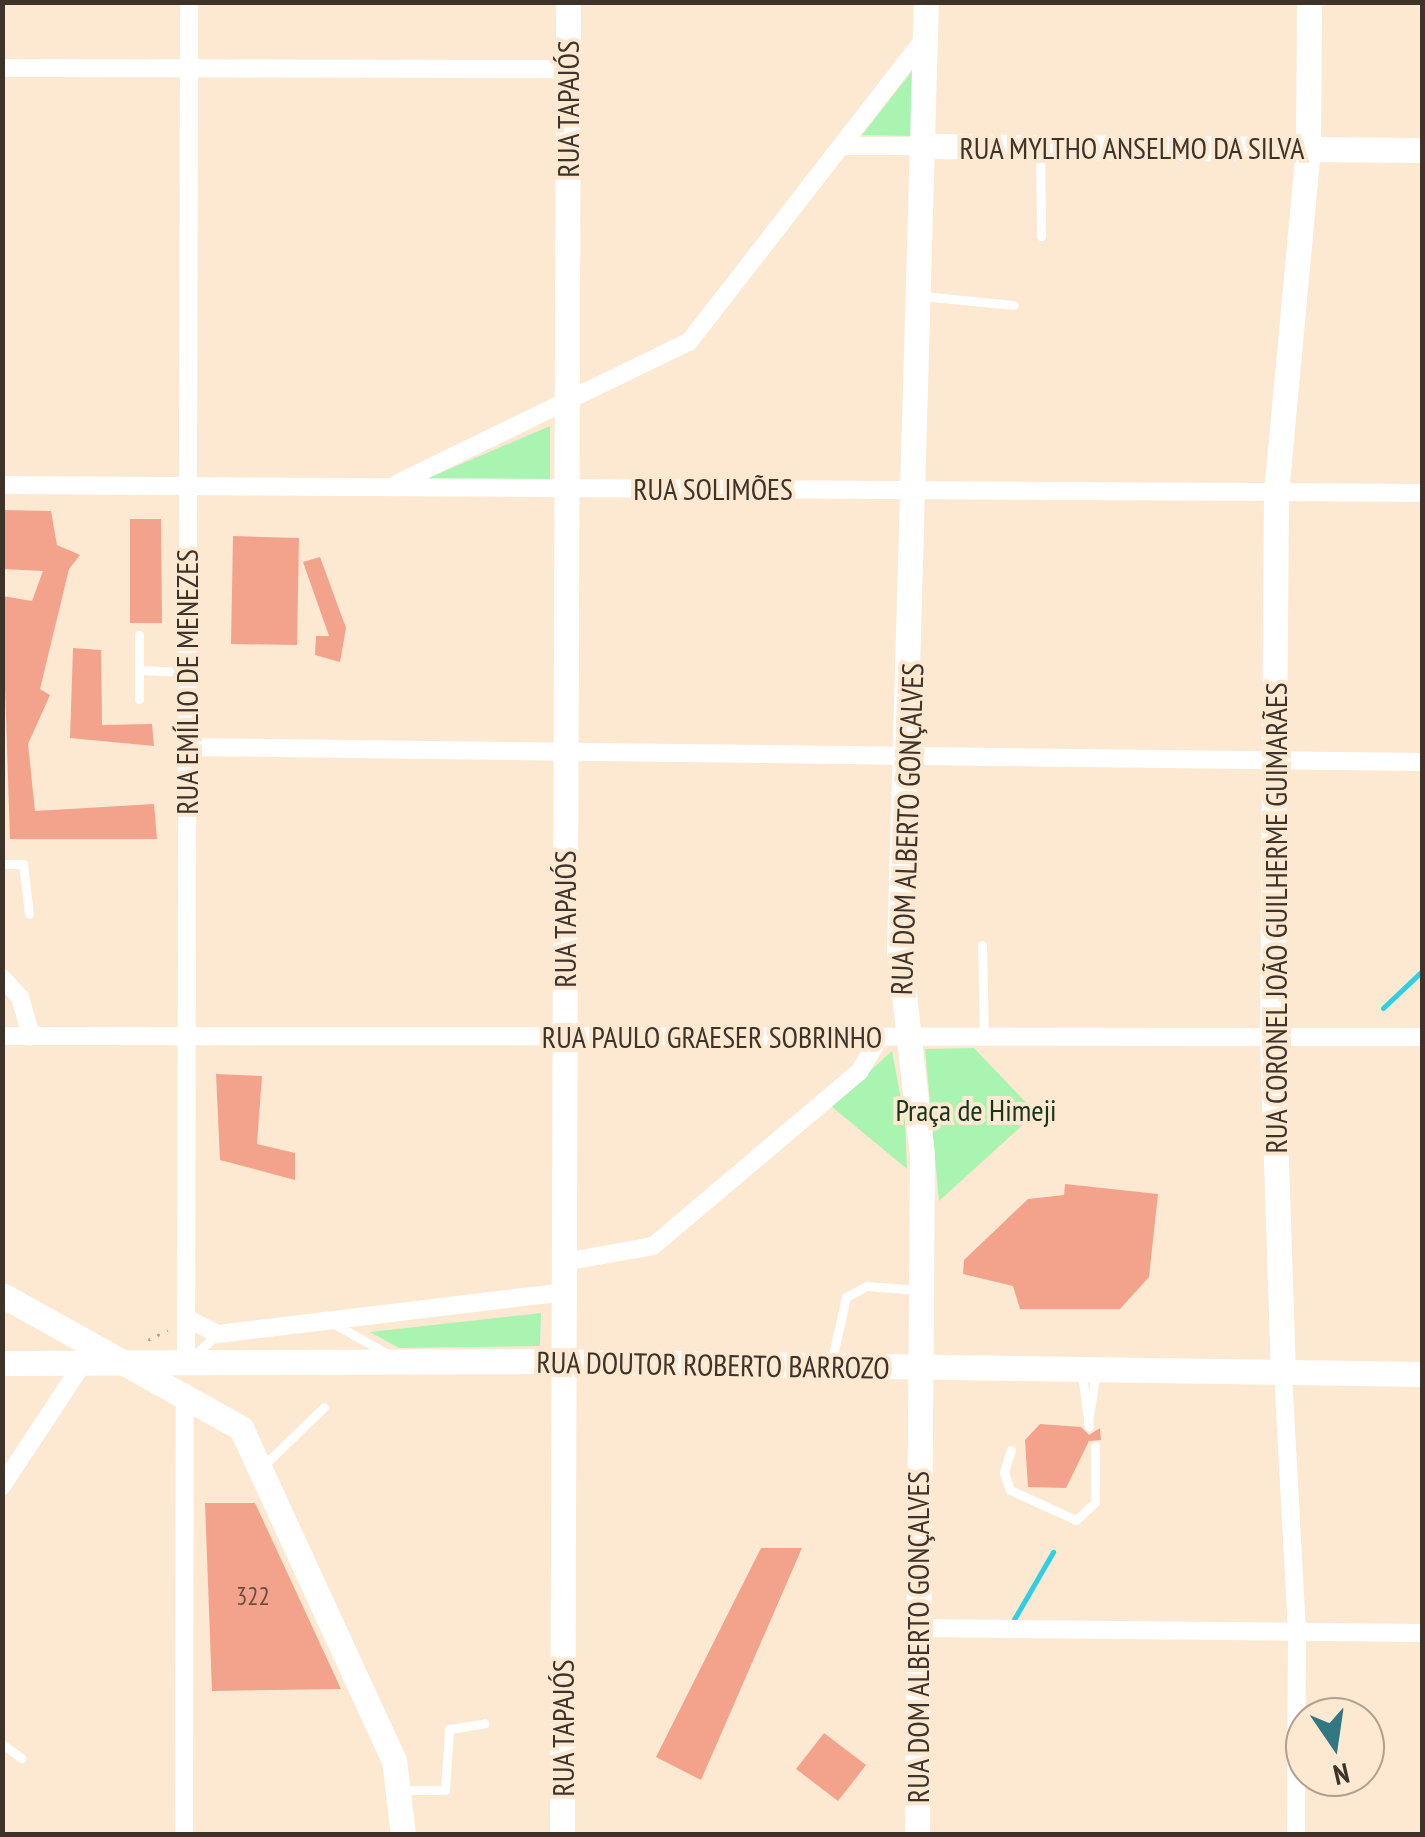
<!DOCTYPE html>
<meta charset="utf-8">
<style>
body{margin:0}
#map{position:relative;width:1425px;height:1837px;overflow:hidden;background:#fde8d1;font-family:"PT Sans Narrow",sans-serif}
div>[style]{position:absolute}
.green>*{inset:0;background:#aaf4b1}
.stream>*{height:5px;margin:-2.5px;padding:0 2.5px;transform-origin:2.5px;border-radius:2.5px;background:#2ecee3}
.building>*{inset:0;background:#f3a38c}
.path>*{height:2.5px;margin-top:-1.25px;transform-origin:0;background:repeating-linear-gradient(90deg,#b8a794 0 2.5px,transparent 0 10.5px)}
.lane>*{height:9px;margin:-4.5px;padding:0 4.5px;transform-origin:4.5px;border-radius:4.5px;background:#fff}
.street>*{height:18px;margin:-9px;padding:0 9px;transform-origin:9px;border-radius:9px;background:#fff}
.secondary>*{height:25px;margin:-12.5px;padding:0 12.5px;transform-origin:12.5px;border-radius:12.5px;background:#fff}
span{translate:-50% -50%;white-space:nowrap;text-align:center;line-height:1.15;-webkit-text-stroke:8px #fde8d1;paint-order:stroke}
.number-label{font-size:25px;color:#6a4f41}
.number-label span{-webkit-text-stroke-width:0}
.street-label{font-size:30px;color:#3d3328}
.park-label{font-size:30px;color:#16361a}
.frame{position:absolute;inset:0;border:5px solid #3d3328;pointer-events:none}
.north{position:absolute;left:1285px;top:1697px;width:100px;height:100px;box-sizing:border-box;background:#fde8d1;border:2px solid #b0a08d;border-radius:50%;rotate:167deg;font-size:28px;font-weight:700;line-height:40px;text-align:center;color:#3d3328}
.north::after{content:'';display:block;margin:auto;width:35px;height:45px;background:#317883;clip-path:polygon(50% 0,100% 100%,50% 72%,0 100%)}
</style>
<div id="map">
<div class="green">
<i style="clip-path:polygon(913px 70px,912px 136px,862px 135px)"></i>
<i style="clip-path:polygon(550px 426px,550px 480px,426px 479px)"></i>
<i style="clip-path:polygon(974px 1048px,1036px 1113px,939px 1201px,925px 1049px)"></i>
<i style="clip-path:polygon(892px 1051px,905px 1120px,907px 1169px,831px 1106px)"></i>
<i style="clip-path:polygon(541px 1313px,540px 1346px,399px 1348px,370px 1332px)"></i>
</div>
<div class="stream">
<i style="left:1383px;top:1008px;width:54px;rotate:-43.5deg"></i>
<i style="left:1013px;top:1621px;width:80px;rotate:-59.9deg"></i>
</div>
<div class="building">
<i style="clip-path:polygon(2px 510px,51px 511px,57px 545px,80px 555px,69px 569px,40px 689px,50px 695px,28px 744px,35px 811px,154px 804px,157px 839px,10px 839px,2px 596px,32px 601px,43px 571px,2px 569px)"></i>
<i style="clip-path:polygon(130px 519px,161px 519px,162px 623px,130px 623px)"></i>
<i style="clip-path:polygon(233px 536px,299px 538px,297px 645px,231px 644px)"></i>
<i style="clip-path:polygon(320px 557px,346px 628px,340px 662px,315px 655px,316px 636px,329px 636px,303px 562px)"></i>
<i style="clip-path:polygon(73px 648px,101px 650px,102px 725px,152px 724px,154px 746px,70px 738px)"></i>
<i style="clip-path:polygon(216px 1074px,262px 1076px,257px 1144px,295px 1153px,295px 1180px,220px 1160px)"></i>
<i style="clip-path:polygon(1065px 1184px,1158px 1194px,1149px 1277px,1120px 1309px,1020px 1309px,1013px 1286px,963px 1274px,964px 1260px,1028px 1199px,1064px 1195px)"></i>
<i style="clip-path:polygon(1040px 1424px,1081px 1427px,1089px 1435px,1100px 1428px,1101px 1440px,1089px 1441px,1066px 1488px,1028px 1487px,1025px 1440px)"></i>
<i style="clip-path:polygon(205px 1503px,255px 1503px,341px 1689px,212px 1691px)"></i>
<i style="clip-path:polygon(761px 1548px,802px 1548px,701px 1780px,656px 1757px)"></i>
<i style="clip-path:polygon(824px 1733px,866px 1765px,838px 1801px,796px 1769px)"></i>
</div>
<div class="path">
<i style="left:148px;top:1340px;width:22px;rotate:-27deg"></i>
</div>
<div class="lane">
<i style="left:1040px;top:150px;width:86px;rotate:89.3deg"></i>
<i style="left:922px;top:296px;width:92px;rotate:5.6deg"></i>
<i style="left:139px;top:670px;width:48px;rotate:2.4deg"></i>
<i style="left:139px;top:699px;width:64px;rotate:-90deg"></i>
<i style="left:2px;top:864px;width:21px"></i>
<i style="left:23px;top:864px;width:50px;rotate:83.2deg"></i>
<i style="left:982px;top:945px;width:92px;rotate:88.8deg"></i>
<i style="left:333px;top:1323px;width:64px;rotate:29.7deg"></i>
<i style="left:194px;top:1355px;width:32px;rotate:-41deg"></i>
<i style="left:831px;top:1364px;width:69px;rotate:-77.4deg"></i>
<i style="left:846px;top:1297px;width:24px;rotate:-28deg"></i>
<i style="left:867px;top:1286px;width:51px;rotate:4.5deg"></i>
<i style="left:1082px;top:1374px;width:53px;rotate:82.5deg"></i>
<i style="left:1088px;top:1422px;width:51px;rotate:-80.9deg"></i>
<i style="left:1011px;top:1450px;width:23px;rotate:108deg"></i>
<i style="left:1004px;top:1472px;width:19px;rotate:72deg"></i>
<i style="left:1010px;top:1490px;width:72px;rotate:24.4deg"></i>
<i style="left:1076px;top:1520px;width:26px;rotate:-43deg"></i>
<i style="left:1095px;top:1502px;width:56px;rotate:-90deg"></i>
<i style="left:262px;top:1467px;width:86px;rotate:-44.1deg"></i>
<i style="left:2px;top:1744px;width:24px;rotate:36deg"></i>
<i style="left:403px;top:1790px;width:42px"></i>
<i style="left:445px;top:1790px;width:61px;rotate:-86.2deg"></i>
<i style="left:449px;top:1729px;width:36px;rotate:-9deg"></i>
</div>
<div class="street">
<i style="left:2px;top:68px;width:566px;rotate:0.1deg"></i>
<i style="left:841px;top:146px;width:81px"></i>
<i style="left:398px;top:483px;width:323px;rotate:-25.9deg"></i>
<i style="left:689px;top:342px;width:385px;rotate:-52.2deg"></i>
<i style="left:2px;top:485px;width:1420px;rotate:0.32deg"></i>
<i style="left:187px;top:747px;width:1235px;rotate:0.7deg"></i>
<i style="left:2px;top:978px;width:26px;rotate:47deg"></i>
<i style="left:20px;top:997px;width:41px;rotate:74.2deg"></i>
<i style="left:2px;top:1036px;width:1420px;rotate:0.04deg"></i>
<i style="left:564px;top:1262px;width:90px;rotate:-10.2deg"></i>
<i style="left:653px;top:1246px;width:270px;rotate:-40.2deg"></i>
<i style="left:859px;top:1072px;width:41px;rotate:-59deg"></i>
<i style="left:186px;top:1318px;width:36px;rotate:27deg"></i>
<i style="left:218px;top:1334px;width:349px;rotate:-6.9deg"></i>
<i style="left:186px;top:1362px;width:1360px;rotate:-89.87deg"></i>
<i style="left:1283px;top:1373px;width:259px;rotate:86.9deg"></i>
<i style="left:1297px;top:1632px;width:202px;rotate:90.3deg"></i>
<i style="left:2px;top:1486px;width:147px;rotate:-56.6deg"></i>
<i style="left:918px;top:1628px;width:504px;rotate:0.57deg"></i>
<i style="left:184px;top:1834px;width:442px;rotate:-89.9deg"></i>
</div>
<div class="secondary">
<i style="left:922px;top:146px;width:500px;rotate:0.46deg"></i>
<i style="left:2px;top:1295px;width:274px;rotate:29.1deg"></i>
<i style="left:241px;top:1428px;width:366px;rotate:65.3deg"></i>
<i style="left:394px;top:1760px;width:75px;rotate:83.1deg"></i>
<i style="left:2px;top:1363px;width:539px;rotate:-0.21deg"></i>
<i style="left:541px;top:1361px;width:881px;rotate:0.85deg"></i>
<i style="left:1283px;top:1373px;width:336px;rotate:-91.9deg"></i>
<i style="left:1272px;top:1037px;width:544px;rotate:-89.58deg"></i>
<i style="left:1276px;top:493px;width:345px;rotate:-84.7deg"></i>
<i style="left:1308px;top:149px;width:147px;rotate:-89.6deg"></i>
<i style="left:562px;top:1834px;width:1832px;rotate:-89.81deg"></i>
<i style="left:917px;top:1834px;width:679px;rotate:-89.58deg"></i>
<i style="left:922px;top:1155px;width:207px;rotate:-96.4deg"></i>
<i style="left:899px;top:949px;width:947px;rotate:-88.37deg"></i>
</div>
<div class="number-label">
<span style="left:253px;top:1596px">322</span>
</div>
<div class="street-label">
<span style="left:568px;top:109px;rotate:-90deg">RUA TAPAJÓS</span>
<span style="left:1132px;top:148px">RUA MYLTHO ANSELMO DA SILVA</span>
<span style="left:713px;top:489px">RUA SOLIMÕES</span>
<span style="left:187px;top:682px;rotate:-90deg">RUA EMÍLIO DE MENEZES</span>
<span style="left:907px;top:829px;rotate:-88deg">RUA DOM ALBERTO GONÇALVES</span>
<span style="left:1276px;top:918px;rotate:-90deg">RUA CORONEL JOÃO GUILHERME GUIMARÃES</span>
<span style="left:565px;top:919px;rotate:-90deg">RUA TAPAJÓS</span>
<span style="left:712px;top:1037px">RUA PAULO GRAESER SOBRINHO</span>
<span style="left:713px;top:1365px;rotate:1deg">RUA DOUTOR ROBERTO BARROZO</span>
<span style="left:918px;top:1637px;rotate:-90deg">RUA DOM ALBERTO GONÇALVES</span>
<span style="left:563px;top:1728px;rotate:-90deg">RUA TAPAJÓS</span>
</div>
<div class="park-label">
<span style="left:976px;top:1110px">Praça de Himeji</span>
</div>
<div class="frame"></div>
<div class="north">N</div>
</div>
